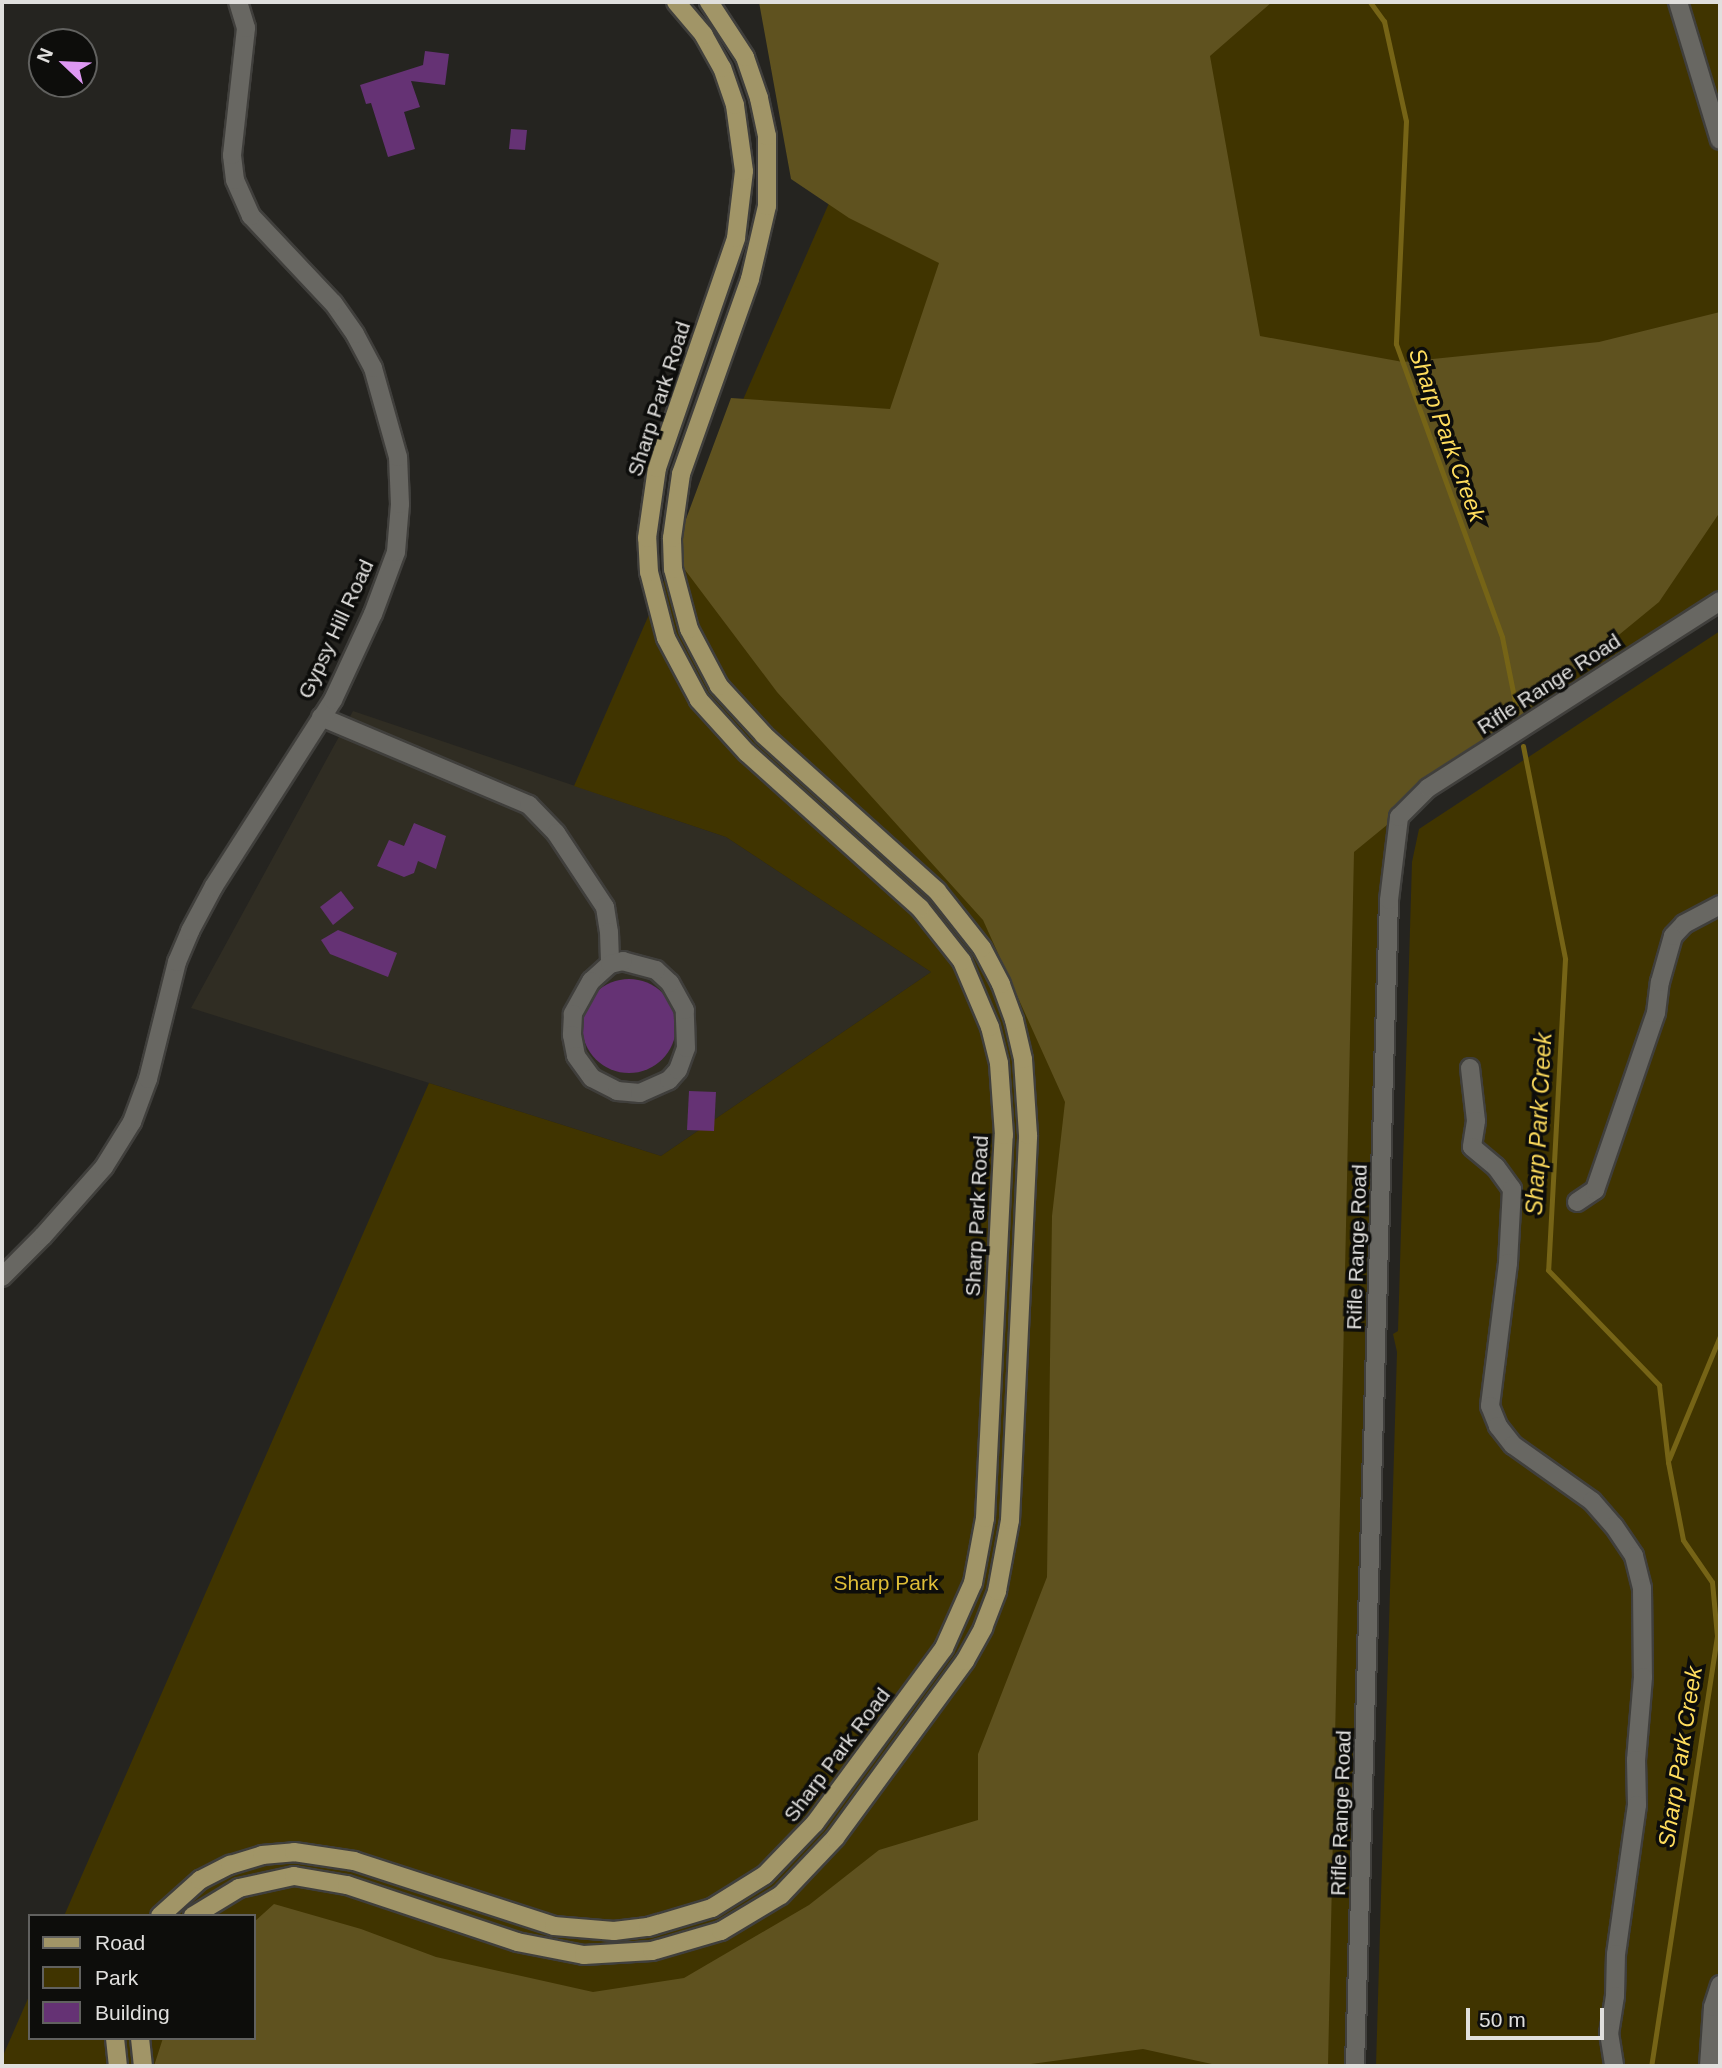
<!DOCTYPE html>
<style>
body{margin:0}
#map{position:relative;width:1722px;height:2068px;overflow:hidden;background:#252420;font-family:Arial,sans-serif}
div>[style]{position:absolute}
.built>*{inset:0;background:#302d23}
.green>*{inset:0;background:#403400}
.forest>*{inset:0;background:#5f521f}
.stream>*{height:5px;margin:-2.5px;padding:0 2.5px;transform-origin:2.5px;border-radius:2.5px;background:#766416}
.building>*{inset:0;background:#653274}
.round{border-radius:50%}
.roads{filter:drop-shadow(2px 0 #403f3c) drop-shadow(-2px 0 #403f3c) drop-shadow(0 2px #403f3c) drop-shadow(0 -2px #403f3c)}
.minor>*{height:18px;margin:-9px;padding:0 9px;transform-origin:9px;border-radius:9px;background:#686762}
.major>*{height:18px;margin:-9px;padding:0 9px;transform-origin:9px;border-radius:9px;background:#a19567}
span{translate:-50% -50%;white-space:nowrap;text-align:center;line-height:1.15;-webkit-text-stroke:7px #0d0d0b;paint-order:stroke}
.street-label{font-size:21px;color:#e0dfdd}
.park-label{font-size:21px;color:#debd37}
.water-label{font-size:23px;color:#ffdd5d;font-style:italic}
.frame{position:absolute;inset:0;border:4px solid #e0dfdd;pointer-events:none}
.legend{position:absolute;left:28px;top:1914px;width:228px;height:126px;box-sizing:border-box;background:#0d0d0b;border:2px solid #61615f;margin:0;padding:9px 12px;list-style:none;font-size:21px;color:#e0dfdd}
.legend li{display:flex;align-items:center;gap:14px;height:35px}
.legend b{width:35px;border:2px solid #61615f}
.north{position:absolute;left:28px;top:28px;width:70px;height:70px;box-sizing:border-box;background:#0d0d0b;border:2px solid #61615f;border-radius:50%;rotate:293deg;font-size:19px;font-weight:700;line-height:28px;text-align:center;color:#e0dfdd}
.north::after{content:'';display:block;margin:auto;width:24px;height:32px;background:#de98f3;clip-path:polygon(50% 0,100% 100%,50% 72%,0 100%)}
.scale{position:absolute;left:1466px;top:2008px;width:138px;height:32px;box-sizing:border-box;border:4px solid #e0dfdd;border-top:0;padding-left:9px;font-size:21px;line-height:24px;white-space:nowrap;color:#e0dfdd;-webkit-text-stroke:5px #0d0d0b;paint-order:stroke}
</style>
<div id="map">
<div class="built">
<i style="clip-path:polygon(353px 711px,726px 837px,931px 972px,661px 1156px,191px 1008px)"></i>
</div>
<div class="green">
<i style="clip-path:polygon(917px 2px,1720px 2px,1720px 601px,1399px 817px,1352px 2066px,2px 2066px,2px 2058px,30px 1994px,30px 2038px,254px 2038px,254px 1916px,64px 1916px,429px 1083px,661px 1156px,931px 972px,726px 837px,574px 786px)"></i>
<i style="clip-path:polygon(1720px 631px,1720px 2066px,1376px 2066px,1397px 1352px,1393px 1334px,1398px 1331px,1412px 862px,1419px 829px)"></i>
</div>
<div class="forest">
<i style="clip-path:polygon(759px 2px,1272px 2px,1210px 56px,1260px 336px,1403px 362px,1599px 342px,1720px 312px,1720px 512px,1659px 602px,1354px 852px,1328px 2066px,1221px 2066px,1143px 2049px,1016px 2066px,154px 2066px,163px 2038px,254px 2038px,254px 1922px,274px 1904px,361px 1929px,436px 1957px,593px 1992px,684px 1978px,809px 1905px,879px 1850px,978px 1820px,978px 1754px,1047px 1577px,1052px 1216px,1065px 1102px,983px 920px,777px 692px,673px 554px,731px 398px,890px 409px,939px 263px,849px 218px,791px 179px)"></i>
</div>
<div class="stream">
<i style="left:1370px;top:2px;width:24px;rotate:54deg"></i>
<i style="left:1384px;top:21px;width:102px;rotate:77.6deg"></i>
<i style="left:1406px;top:121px;width:223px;rotate:92.6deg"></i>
<i style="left:1396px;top:344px;width:312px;rotate:70.1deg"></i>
<i style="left:1502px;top:637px;width:76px;rotate:78.7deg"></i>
<i style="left:1523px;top:746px;width:217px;rotate:78.8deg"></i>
<i style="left:1565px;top:959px;width:311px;rotate:93.1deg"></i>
<i style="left:1548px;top:1270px;width:160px;rotate:46deg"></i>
<i style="left:1659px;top:1385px;width:78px;rotate:83.3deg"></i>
<i style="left:1668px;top:1462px;width:79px;rotate:79.1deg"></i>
<i style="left:1683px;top:1540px;width:51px;rotate:55.4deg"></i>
<i style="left:1712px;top:1582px;width:54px;rotate:84.7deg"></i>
<i style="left:1717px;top:1636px;width:435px;rotate:98.7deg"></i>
<i style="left:1669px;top:1459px;width:133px;rotate:-67.5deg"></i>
</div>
<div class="building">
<i style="clip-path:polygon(425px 51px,449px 54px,445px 85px,411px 81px,420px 107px,404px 112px,415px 149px,388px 157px,371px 103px,366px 104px,360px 85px,423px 65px)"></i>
<i style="clip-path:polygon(511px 129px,527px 130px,525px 150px,509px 149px)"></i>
<i style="clip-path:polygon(414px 823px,446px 836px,436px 869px,418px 861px,414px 873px,404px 877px,377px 866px,389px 840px,404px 846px)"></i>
<i style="clip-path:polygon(341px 891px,354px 908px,333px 925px,320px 907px)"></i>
<i style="clip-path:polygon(338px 930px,397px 953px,388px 977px,330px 954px,321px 940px)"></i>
<i class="round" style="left:582px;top:979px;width:94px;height:94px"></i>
<i style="clip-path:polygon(689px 1091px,716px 1092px,714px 1131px,687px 1130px)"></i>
</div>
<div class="roads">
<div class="minor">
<i style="left:1678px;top:2px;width:144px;rotate:73.1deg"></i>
<i style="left:321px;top:717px;width:226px;rotate:22.9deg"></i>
<i style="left:529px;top:805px;width:39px;rotate:46deg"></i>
<i style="left:556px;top:833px;width:89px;rotate:56.5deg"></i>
<i style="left:605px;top:907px;width:25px;rotate:81deg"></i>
<i style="left:609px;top:932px;width:32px;rotate:88deg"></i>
<i style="left:610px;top:964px;width:25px;rotate:138deg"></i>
<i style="left:591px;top:981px;width:38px;rotate:119deg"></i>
<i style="left:573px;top:1014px;width:21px;rotate:93deg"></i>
<i style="left:572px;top:1035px;width:21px;rotate:79deg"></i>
<i style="left:576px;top:1056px;width:27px;rotate:54deg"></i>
<i style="left:592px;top:1078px;width:28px;rotate:27deg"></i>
<i style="left:617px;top:1091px;width:23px;rotate:5deg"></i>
<i style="left:640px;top:1093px;width:32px;rotate:-24deg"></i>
<i style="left:669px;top:1080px;width:13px;rotate:-48deg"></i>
<i style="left:678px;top:1070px;width:23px;rotate:-70deg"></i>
<i style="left:686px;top:1048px;width:38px;rotate:-92deg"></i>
<i style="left:685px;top:1010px;width:31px;rotate:-119deg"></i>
<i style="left:670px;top:983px;width:19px;rotate:-137deg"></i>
<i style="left:656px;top:970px;width:34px;rotate:-165deg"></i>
<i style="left:623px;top:961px;width:13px;rotate:167deg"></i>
<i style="left:1470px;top:1068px;width:53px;rotate:83.5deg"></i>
<i style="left:1476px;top:1121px;width:26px;rotate:99deg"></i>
<i style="left:1472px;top:1147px;width:31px;rotate:40deg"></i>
<i style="left:1496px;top:1167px;width:27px;rotate:54deg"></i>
<i style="left:1512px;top:1189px;width:74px;rotate:93.1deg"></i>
<i style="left:1508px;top:1263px;width:144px;rotate:97.2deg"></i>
<i style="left:1490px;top:1406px;width:22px;rotate:68deg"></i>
<i style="left:1498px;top:1426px;width:24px;rotate:52deg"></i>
<i style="left:1513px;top:1445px;width:97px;rotate:35.3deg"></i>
<i style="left:1592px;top:1501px;width:33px;rotate:49deg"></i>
<i style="left:1614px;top:1526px;width:36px;rotate:56deg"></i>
<i style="left:1634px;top:1556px;width:33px;rotate:76deg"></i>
<i style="left:1642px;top:1588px;width:89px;rotate:89.4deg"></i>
<i style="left:1643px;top:1677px;width:83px;rotate:94.8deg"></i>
<i style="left:1636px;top:1760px;width:45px;rotate:88.7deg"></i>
<i style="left:1637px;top:1805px;width:150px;rotate:98deg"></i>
<i style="left:1616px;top:1954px;width:42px;rotate:91.4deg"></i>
<i style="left:1615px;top:1996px;width:37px;rotate:99deg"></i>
<i style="left:1609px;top:2033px;width:33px;rotate:81deg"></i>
<i style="left:1577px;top:1202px;width:22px;rotate:-34deg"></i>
<i style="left:1595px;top:1190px;width:187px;rotate:-71deg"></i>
<i style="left:1656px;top:1013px;width:31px;rotate:-83deg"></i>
<i style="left:1660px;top:982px;width:48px;rotate:-74.2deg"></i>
<i style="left:1673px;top:936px;width:16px;rotate:-47deg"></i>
<i style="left:1684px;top:924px;width:41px;rotate:-27.8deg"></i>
<i style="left:2px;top:1277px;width:58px;rotate:-45deg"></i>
<i style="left:43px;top:1236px;width:92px;rotate:-48.5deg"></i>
<i style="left:104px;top:1167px;width:53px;rotate:-58.1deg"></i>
<i style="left:132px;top:1122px;width:46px;rotate:-69.6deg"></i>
<i style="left:148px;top:1079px;width:121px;rotate:-76.1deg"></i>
<i style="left:177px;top:962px;width:34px;rotate:-67deg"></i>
<i style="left:190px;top:931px;width:51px;rotate:-61.9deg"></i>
<i style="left:214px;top:886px;width:221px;rotate:-57.4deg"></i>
<i style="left:333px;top:700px;width:95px;rotate:-65.1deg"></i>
<i style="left:373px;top:614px;width:66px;rotate:-69.6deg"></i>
<i style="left:396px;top:552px;width:48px;rotate:-85.2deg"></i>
<i style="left:400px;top:504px;width:47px;rotate:-92.4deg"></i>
<i style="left:398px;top:457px;width:92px;rotate:-105.7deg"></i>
<i style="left:373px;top:368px;width:38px;rotate:-118deg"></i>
<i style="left:355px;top:334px;width:38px;rotate:-125deg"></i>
<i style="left:333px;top:303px;width:120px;rotate:-133.3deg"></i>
<i style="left:251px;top:216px;width:39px;rotate:-114deg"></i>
<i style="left:235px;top:180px;width:25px;rotate:-97deg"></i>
<i style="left:232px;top:155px;width:128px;rotate:-83.7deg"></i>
<i style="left:246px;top:28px;width:27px;rotate:-107deg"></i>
<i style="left:1355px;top:2066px;width:1166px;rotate:-88.33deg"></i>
<i style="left:1389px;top:900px;width:84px;rotate:-83.1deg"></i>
<i style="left:1399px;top:817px;width:41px;rotate:-45deg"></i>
<i style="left:1428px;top:788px;width:347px;rotate:-32.6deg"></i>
<i style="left:1709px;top:2066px;width:59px;rotate:-86.1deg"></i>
<i style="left:1713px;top:2007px;width:23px;rotate:-72deg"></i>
</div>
<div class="major">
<i style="left:160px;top:1916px;width:54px;rotate:-42deg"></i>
<i style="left:200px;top:1880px;width:34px;rotate:-27deg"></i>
<i style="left:230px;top:1865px;width:34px;rotate:-17deg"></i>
<i style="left:262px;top:1855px;width:32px;rotate:-5deg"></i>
<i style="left:294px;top:1852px;width:61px;rotate:8.5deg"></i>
<i style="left:354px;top:1861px;width:210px;rotate:18deg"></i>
<i style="left:554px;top:1926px;width:60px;rotate:4.8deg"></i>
<i style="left:614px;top:1931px;width:34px;rotate:-7deg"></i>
<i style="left:648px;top:1927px;width:67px;rotate:-16.5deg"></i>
<i style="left:712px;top:1908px;width:62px;rotate:-31.9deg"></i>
<i style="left:765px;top:1875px;width:72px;rotate:-46.1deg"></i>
<i style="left:815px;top:1823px;width:217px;rotate:-53.6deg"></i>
<i style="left:944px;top:1648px;width:71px;rotate:-66deg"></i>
<i style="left:973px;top:1583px;width:66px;rotate:-79.5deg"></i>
<i style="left:985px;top:1518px;width:383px;rotate:-87.2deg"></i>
<i style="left:1004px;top:1135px;width:72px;rotate:-94deg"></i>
<i style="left:999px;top:1063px;width:37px;rotate:-104deg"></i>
<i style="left:990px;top:1027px;width:72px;rotate:-113deg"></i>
<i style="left:962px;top:961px;width:68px;rotate:-128.4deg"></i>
<i style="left:920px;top:908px;width:232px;rotate:-138.1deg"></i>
<i style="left:747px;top:753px;width:72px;rotate:-132.2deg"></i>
<i style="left:699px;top:700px;width:70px;rotate:-118deg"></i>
<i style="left:666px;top:638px;width:68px;rotate:-104.4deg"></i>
<i style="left:649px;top:572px;width:34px;rotate:-93deg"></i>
<i style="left:647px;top:538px;width:71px;rotate:-81.9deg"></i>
<i style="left:657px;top:468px;width:243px;rotate:-71deg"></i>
<i style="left:736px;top:238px;width:67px;rotate:-83.2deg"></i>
<i style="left:744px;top:171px;width:67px;rotate:-97.8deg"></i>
<i style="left:735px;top:105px;width:39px;rotate:-109deg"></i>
<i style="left:722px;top:68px;width:38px;rotate:-119deg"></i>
<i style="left:704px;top:35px;width:43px;rotate:-130.3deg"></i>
<i style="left:193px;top:1916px;width:54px;rotate:-31.3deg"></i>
<i style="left:239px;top:1888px;width:56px;rotate:-12.3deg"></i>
<i style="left:294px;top:1876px;width:54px;rotate:9.6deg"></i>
<i style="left:347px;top:1885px;width:179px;rotate:18.5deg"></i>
<i style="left:517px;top:1942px;width:68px;rotate:11deg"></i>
<i style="left:584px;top:1955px;width:68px;rotate:-3.4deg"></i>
<i style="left:652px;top:1951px;width:72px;rotate:-16.2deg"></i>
<i style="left:721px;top:1931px;width:70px;rotate:-31deg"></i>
<i style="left:781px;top:1895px;width:79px;rotate:-46.5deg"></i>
<i style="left:835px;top:1838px;width:220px;rotate:-53.7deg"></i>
<i style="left:965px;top:1661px;width:38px;rotate:-61deg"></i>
<i style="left:983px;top:1628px;width:40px;rotate:-69deg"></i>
<i style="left:997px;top:1591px;width:72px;rotate:-79.6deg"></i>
<i style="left:1010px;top:1520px;width:385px;rotate:-87.3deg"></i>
<i style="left:1028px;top:1135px;width:76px;rotate:-93.8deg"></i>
<i style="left:1023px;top:1059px;width:40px;rotate:-103deg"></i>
<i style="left:1014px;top:1020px;width:38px;rotate:-110deg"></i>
<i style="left:1001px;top:984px;width:41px;rotate:-117.8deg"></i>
<i style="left:982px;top:948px;width:73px;rotate:-128.3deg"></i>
<i style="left:937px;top:891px;width:233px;rotate:-138deg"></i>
<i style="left:764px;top:735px;width:67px;rotate:-132.6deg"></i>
<i style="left:719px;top:686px;width:64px;rotate:-117.8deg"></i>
<i style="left:689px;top:629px;width:62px;rotate:-104.9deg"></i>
<i style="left:673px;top:569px;width:31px;rotate:-92deg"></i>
<i style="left:672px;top:538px;width:65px;rotate:-82deg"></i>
<i style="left:681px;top:474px;width:207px;rotate:-70.5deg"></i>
<i style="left:750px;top:279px;width:75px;rotate:-76.9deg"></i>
<i style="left:767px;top:206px;width:70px;rotate:-90deg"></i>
<i style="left:767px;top:136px;width:39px;rotate:-102deg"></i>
<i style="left:759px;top:98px;width:43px;rotate:-108.9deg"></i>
<i style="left:745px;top:57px;width:66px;rotate:-123.2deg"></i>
<i style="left:115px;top:2038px;width:28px;rotate:84deg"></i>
<i style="left:140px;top:2038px;width:28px;rotate:84deg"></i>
</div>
</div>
<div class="street-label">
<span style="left:659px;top:399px;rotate:-72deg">Sharp Park Road</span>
<span style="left:336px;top:629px;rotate:-65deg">Gypsy Hill Road</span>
<span style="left:1549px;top:684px;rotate:-33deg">Rifle Range Road</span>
<span style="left:977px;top:1216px;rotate:-87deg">Sharp Park Road</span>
<span style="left:1357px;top:1247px;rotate:-88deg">Rifle Range Road</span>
<span style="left:837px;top:1755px;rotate:-53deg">Sharp Park Road</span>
<span style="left:1341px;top:1813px;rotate:-88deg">Rifle Range Road</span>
</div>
<div class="park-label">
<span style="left:886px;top:1583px">Sharp Park</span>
</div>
<div class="water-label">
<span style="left:1447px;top:435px;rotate:70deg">Sharp Park Creek</span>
<span style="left:1539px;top:1124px;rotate:-87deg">Sharp Park Creek</span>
<span style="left:1680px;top:1757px;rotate:-81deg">Sharp Park Creek</span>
</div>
<div class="frame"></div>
<ul class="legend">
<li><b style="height:9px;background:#a19567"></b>Road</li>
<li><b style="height:19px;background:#403400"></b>Park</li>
<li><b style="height:19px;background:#653274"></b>Building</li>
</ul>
<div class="north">N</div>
<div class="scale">50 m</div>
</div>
